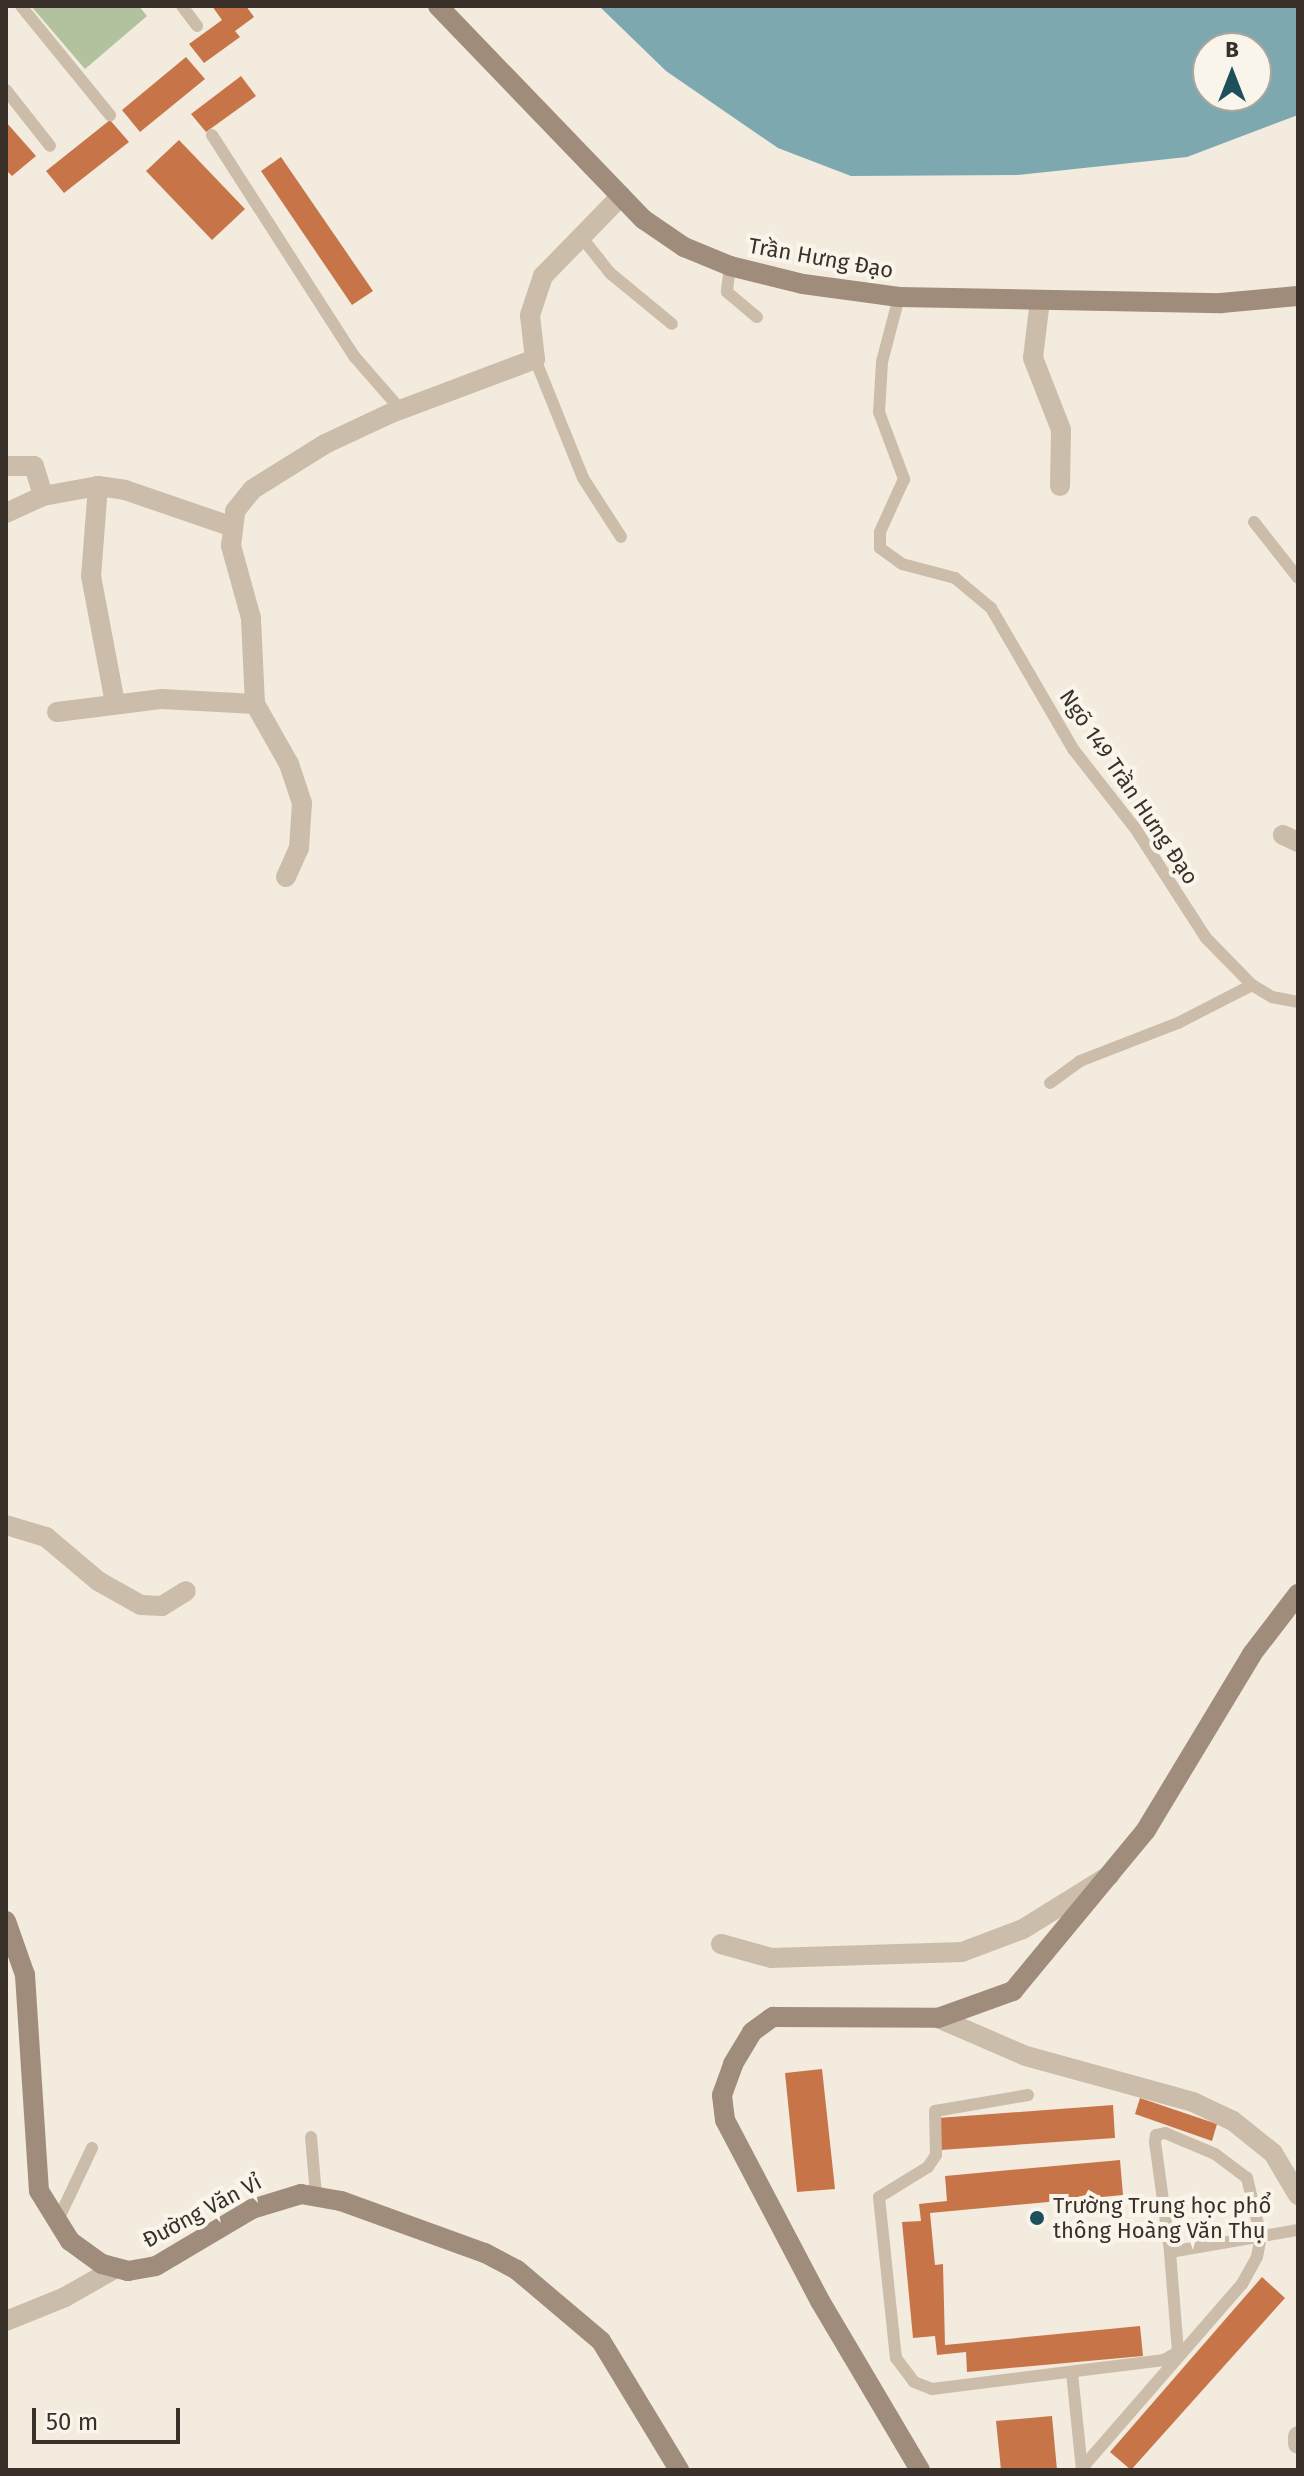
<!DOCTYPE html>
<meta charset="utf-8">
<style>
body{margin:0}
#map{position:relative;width:1304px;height:2476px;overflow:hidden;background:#f3ebde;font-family:"Fira Sans",sans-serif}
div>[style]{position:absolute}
.green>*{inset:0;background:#b2c29e}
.water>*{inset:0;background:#7da8b0}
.building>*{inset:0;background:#c77548}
.lane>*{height:12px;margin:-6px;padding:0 6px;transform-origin:6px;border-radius:6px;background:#cbbda9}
.street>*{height:20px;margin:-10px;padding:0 10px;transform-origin:10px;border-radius:10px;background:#cbbda9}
.secondary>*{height:20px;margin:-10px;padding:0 10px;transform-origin:10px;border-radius:10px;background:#9f8c7b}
.dots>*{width:22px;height:22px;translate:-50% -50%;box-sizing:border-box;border:4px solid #faf5eb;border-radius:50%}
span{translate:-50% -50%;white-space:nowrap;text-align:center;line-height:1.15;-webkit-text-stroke:8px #faf5eb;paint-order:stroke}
.street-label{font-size:22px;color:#393029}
.poi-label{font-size:22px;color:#393029}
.left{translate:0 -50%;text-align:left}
.frame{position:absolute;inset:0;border:8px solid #393029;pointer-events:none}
.north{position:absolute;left:1192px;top:32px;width:80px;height:80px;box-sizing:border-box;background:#faf5eb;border:2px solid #ada69d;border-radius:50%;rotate:0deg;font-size:22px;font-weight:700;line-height:32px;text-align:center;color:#393029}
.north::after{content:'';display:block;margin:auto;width:28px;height:36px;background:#1e505b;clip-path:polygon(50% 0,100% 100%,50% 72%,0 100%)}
.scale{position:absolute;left:32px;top:2408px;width:148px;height:36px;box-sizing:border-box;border:4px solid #393029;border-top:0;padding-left:10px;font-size:24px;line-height:28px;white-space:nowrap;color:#393029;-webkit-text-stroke:6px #faf5eb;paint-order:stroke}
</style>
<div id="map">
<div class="green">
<i style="clip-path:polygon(31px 6px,139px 6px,147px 16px,85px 69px)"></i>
</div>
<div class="water">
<i style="clip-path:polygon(evenodd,599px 6px,1298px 6px,1298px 115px,1187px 157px,1018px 175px,851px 176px,778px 148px,666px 71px,599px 6px,1208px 48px,1256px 48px,1256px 96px,1208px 96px,1208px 48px)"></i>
</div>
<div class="building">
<i style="clip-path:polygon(212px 6px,246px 6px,254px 17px,235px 31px,240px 37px,204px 63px,189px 44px,222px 20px)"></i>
<i style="clip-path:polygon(186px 57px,205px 79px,140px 132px,122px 110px)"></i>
<i style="clip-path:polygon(241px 76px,256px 96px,206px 132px,191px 114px)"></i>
<i style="clip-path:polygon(110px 120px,129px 142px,64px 193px,46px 171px)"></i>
<i style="clip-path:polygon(6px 122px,36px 156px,12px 176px,6px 170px)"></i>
<i style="clip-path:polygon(179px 140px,245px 209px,212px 240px,146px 171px)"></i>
<i style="clip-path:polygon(281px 157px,373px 291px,352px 305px,261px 171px)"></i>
<i style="clip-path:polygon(822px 2069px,835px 2189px,797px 2192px,785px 2073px)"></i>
<i style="clip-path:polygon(1140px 2098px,1217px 2124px,1212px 2141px,1135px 2114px)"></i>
<i style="clip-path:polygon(1113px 2105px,1115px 2138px,940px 2150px,938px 2118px)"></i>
<i style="clip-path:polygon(1120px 2160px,1123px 2195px,930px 2213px,935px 2265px,943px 2264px,945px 2345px,1140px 2326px,1143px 2356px,967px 2372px,966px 2352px,937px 2355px,935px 2336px,913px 2338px,902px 2222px,921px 2221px,919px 2204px,947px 2201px,945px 2176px)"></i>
<i style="clip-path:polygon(1262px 2277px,1285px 2298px,1131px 2470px,1110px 2452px)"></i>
<i style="clip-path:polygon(1052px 2416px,1057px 2470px,1001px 2470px,996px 2421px)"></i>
</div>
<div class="lane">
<i style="left:21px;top:6px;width:141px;rotate:50.8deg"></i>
<i style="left:182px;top:6px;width:25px;rotate:53deg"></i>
<i style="left:6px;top:90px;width:71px;rotate:51.8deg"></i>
<i style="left:212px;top:135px;width:263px;rotate:57.3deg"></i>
<i style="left:354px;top:356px;width:72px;rotate:49deg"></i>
<i style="left:579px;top:234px;width:50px;rotate:51.5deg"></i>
<i style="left:610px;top:273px;width:80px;rotate:39.4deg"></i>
<i style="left:730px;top:266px;width:26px;rotate:97deg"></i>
<i style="left:727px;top:292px;width:39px;rotate:40deg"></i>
<i style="left:899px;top:297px;width:67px;rotate:104.7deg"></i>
<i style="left:882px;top:362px;width:50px;rotate:93.4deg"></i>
<i style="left:879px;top:412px;width:72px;rotate:69.5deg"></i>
<i style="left:904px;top:479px;width:58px;rotate:114.4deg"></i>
<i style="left:880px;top:532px;width:16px;rotate:90deg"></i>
<i style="left:880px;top:548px;width:27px;rotate:36deg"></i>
<i style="left:902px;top:564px;width:55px;rotate:14.8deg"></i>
<i style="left:955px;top:578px;width:47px;rotate:39.8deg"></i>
<i style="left:991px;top:608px;width:163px;rotate:59.8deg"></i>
<i style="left:1073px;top:749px;width:100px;rotate:51.9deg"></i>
<i style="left:1135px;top:828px;width:131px;rotate:57.2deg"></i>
<i style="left:1206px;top:938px;width:66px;rotate:45.6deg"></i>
<i style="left:1252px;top:985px;width:23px;rotate:31deg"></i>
<i style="left:1272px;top:997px;width:26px;rotate:11deg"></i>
<i style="left:535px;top:359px;width:128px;rotate:68deg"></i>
<i style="left:583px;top:478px;width:70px;rotate:57.2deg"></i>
<i style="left:1254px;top:522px;width:71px;rotate:51.8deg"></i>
<i style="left:1050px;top:1083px;width:37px;rotate:-36deg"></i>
<i style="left:1080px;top:1061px;width:105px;rotate:-21.2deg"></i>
<i style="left:1178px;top:1023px;width:83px;rotate:-27.2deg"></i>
<i style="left:1028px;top:2095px;width:94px;rotate:170.2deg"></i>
<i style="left:935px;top:2111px;width:44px;rotate:88.7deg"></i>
<i style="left:936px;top:2155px;width:14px;rotate:124deg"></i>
<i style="left:928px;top:2167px;width:57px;rotate:148.5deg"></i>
<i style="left:879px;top:2197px;width:162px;rotate:84deg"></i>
<i style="left:896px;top:2358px;width:30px;rotate:53deg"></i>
<i style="left:914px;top:2382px;width:19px;rotate:21deg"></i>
<i style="left:932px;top:2389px;width:234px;rotate:-7.1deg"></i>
<i style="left:1164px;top:2360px;width:16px;rotate:-30deg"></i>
<i style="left:1178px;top:2352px;width:100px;rotate:-94.6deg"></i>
<i style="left:1170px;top:2252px;width:130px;rotate:-9.8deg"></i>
<i style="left:311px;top:2137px;width:58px;rotate:85.1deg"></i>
<i style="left:57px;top:2222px;width:82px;rotate:-64.7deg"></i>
<i style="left:1072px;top:2373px;width:98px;rotate:84.1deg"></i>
<i style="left:1082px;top:2468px;width:244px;rotate:-49deg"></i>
<i style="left:1242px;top:2284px;width:31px;rotate:-61deg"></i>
<i style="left:1257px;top:2257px;width:20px;rotate:-79deg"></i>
<i style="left:1261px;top:2237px;width:61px;rotate:-103.3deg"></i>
<i style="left:1247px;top:2178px;width:40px;rotate:-143deg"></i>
<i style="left:1215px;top:2154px;width:54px;rotate:-157.2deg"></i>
<i style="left:1165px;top:2133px;width:9px;rotate:167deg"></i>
<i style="left:1156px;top:2135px;width:7px;rotate:98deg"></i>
<i style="left:1155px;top:2142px;width:111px;rotate:82.2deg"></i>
</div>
<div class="street">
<i style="left:1040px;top:300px;width:58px;rotate:96.9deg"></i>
<i style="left:1033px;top:358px;width:77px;rotate:68.7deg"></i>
<i style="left:1061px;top:430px;width:56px;rotate:91deg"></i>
<i style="left:6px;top:466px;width:28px"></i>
<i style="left:34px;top:466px;width:31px;rotate:73deg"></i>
<i style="left:98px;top:486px;width:90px;rotate:94.4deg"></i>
<i style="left:91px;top:576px;width:129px;rotate:79.3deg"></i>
<i style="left:6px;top:513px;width:41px;rotate:-24.7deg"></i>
<i style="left:43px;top:496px;width:56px;rotate:-10.3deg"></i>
<i style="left:98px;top:486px;width:27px;rotate:8deg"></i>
<i style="left:125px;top:490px;width:111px;rotate:18.9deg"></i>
<i style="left:57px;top:712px;width:106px;rotate:-7.1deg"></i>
<i style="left:162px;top:699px;width:93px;rotate:3.1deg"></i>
<i style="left:1283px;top:835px;width:17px;rotate:25deg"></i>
<i style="left:286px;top:877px;width:32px;rotate:-66deg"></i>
<i style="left:299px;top:848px;width:45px;rotate:-86.2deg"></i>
<i style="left:302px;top:803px;width:41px;rotate:-108.4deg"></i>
<i style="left:289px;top:764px;width:69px;rotate:-119.5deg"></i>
<i style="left:255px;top:704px;width:86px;rotate:-92.7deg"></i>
<i style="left:251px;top:618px;width:75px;rotate:-105.5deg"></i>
<i style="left:231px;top:546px;width:35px;rotate:-83deg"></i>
<i style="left:235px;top:511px;width:28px;rotate:-51deg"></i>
<i style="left:253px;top:489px;width:85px;rotate:-32deg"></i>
<i style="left:325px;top:444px;width:71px;rotate:-25.1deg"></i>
<i style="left:389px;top:414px;width:156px;rotate:-20.6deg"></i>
<i style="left:535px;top:359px;width:44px;rotate:-96.5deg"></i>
<i style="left:530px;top:315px;width:41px;rotate:-71.6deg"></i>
<i style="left:543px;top:276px;width:112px;rotate:-45.7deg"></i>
<i style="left:6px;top:1525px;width:42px;rotate:16.7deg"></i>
<i style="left:46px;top:1537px;width:68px;rotate:40.2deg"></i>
<i style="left:98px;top:1581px;width:49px;rotate:29.2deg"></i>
<i style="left:141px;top:1605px;width:21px;rotate:3deg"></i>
<i style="left:162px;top:1606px;width:28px;rotate:-32deg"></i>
<i style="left:721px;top:1944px;width:52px;rotate:15.6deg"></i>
<i style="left:771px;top:1958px;width:191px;rotate:-1.8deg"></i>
<i style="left:962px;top:1952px;width:65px;rotate:-20.7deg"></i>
<i style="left:1023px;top:1929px;width:102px;rotate:-31.8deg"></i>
<i style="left:938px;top:2018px;width:96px;rotate:23.4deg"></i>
<i style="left:1026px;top:2056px;width:173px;rotate:15.4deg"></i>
<i style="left:1193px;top:2102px;width:44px;rotate:25.4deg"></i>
<i style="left:1233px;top:2121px;width:51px;rotate:38.7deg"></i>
<i style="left:1273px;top:2153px;width:49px;rotate:59.2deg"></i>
<i style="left:6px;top:2321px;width:64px;rotate:-22.1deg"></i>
<i style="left:65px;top:2297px;width:59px;rotate:-29.6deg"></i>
<i style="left:1298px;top:2436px;width:8px;rotate:90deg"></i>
</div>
<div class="secondary">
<i style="left:438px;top:6px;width:296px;rotate:46.1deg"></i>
<i style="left:643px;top:219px;width:50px;rotate:34.3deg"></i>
<i style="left:684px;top:247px;width:50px;rotate:22.4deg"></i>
<i style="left:730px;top:266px;width:75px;rotate:13.9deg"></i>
<i style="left:803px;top:284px;width:97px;rotate:7.7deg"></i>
<i style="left:899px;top:297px;width:322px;rotate:1.1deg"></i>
<i style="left:1221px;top:303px;width:77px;rotate:-5.2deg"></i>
<i style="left:6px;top:1921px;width:57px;rotate:70.6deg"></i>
<i style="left:25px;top:1975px;width:216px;rotate:86.3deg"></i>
<i style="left:39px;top:2191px;width:59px;rotate:58.2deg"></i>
<i style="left:70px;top:2241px;width:39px;rotate:36deg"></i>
<i style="left:102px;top:2264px;width:27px;rotate:15deg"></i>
<i style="left:128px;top:2271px;width:28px;rotate:-10deg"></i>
<i style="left:156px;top:2266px;width:112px;rotate:-30.7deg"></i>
<i style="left:252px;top:2209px;width:51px;rotate:-17deg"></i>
<i style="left:301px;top:2194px;width:41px;rotate:9.9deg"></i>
<i style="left:341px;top:2201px;width:153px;rotate:19.9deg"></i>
<i style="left:485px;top:2253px;width:36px;rotate:28deg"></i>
<i style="left:517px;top:2270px;width:110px;rotate:40.2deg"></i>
<i style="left:601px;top:2341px;width:151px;rotate:58.8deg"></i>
<i style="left:920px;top:2470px;width:196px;rotate:-120.6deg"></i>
<i style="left:820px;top:2301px;width:204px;rotate:-117.7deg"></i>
<i style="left:725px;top:2120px;width:25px;rotate:-97deg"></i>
<i style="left:722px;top:2095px;width:33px;rotate:-70deg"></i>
<i style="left:733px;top:2064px;width:37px;rotate:-59deg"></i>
<i style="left:752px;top:2032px;width:26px;rotate:-36deg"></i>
<i style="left:773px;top:2017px;width:165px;rotate:0.3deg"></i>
<i style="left:938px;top:2018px;width:80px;rotate:-19.8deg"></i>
<i style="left:1013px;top:1991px;width:209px;rotate:-50.4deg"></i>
<i style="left:1146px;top:1830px;width:205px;rotate:-58.9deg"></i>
<i style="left:1252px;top:1654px;width:76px;rotate:-52.5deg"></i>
</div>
<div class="dots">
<i style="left:1037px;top:2218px;background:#1e505b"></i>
</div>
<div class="street-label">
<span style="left:821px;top:258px;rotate:10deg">Trần Hưng Đạo</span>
<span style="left:1129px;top:787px;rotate:56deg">Ngõ 149 Trần Hưng Đạo</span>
<span style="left:202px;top:2211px;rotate:-28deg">Đường Văn Vỉ</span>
</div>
<div class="poi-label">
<span class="left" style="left:1053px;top:2218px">Trường Trung học phổ<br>thông Hoàng Văn Thụ</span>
</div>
<div class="frame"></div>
<div class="north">B</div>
<div class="scale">50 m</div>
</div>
